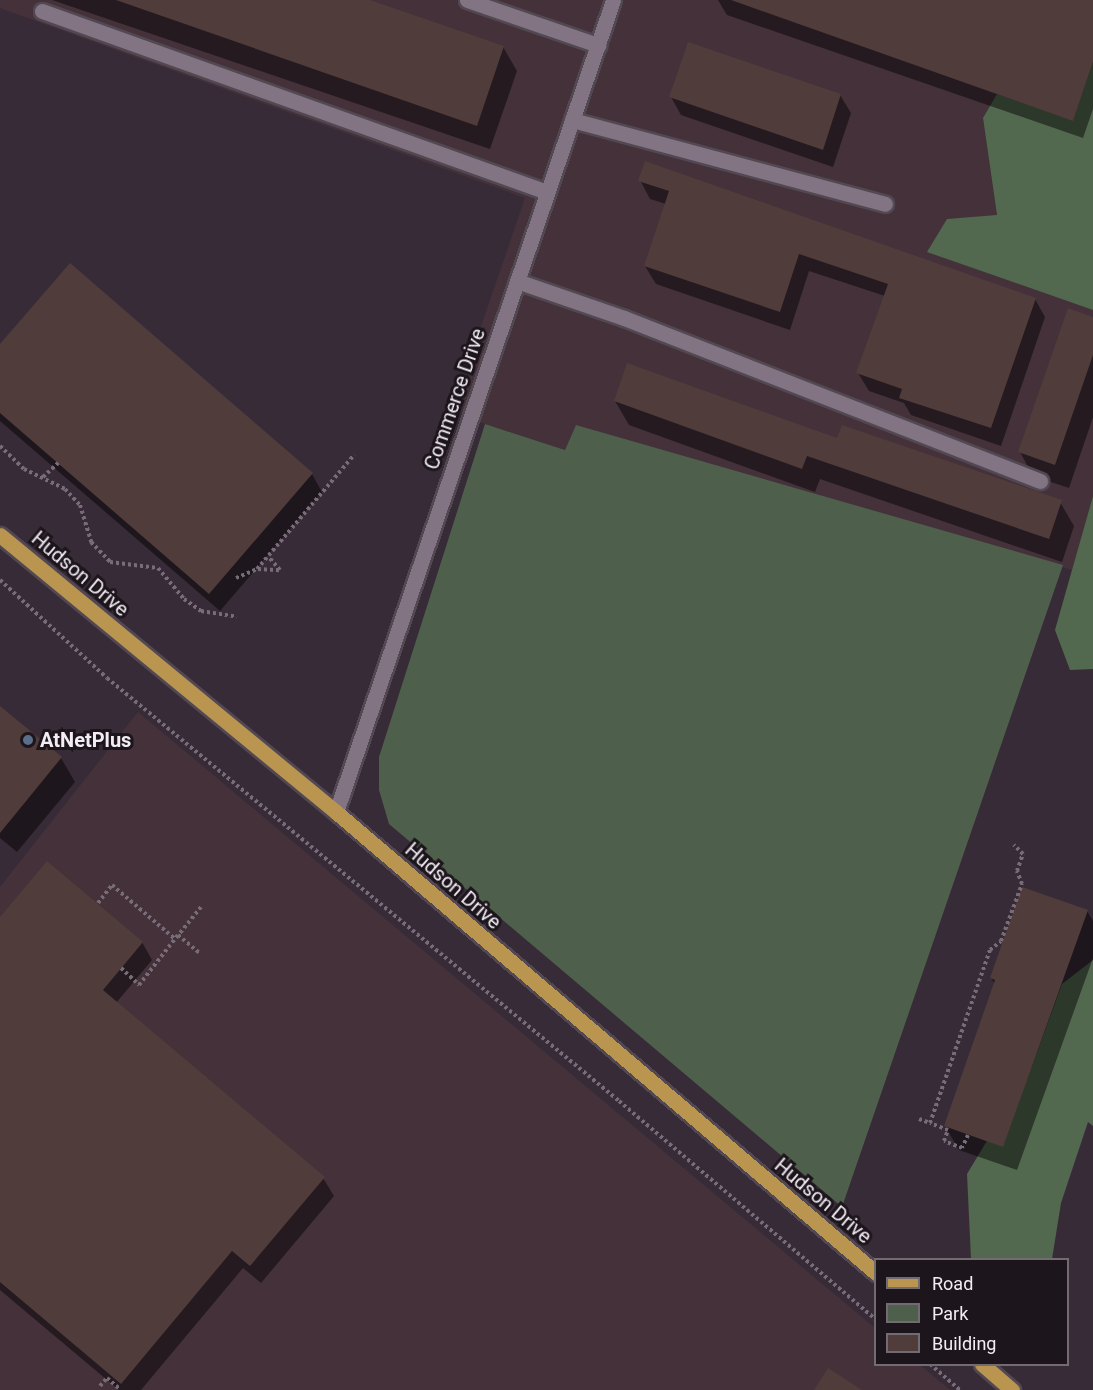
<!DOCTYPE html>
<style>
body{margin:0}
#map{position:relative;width:1093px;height:1390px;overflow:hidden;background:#382b38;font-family:Roboto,sans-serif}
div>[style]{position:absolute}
.industrial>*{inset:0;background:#44313a}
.green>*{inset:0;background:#4e5f4b}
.forest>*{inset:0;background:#53694f}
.shadow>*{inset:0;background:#0007}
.building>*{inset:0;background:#503c3b}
.path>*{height:4px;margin-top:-2px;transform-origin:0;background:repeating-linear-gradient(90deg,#776c77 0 3px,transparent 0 6px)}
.roads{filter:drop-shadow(2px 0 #524852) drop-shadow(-2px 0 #524852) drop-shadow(0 2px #524852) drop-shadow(0 -2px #524852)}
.minor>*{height:15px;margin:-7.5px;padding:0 7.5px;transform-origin:7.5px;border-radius:7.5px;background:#827482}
.major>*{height:15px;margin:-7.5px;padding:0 7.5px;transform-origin:7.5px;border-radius:7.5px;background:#ba9550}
.dots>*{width:16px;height:16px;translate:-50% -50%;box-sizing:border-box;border:3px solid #1c161c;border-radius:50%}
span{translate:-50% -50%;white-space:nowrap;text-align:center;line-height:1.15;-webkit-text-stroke:6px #1c161c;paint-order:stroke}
.street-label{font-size:20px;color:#f4ecf4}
.poi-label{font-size:20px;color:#f4ecf4;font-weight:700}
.left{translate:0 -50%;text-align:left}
.legend{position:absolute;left:874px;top:1258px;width:195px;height:108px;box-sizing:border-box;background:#1c161c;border:2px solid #726c72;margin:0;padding:8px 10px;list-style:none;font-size:18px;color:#f4ecf4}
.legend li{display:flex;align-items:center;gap:12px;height:30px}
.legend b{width:30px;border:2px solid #726c72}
</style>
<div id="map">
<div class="industrial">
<i style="clip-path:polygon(0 0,1093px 0,1073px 121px,983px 119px,997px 216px,948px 219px,928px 252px,1093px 310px,1093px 496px,1072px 570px,576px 426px,565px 450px,485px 424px,453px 408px,525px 198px,0 8px)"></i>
<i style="clip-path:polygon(138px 712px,875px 1328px,876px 1364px,920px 1365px,950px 1390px,0 1390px,0 887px)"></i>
</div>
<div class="green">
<i style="clip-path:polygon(485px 424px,565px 450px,576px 425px,1063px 565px,842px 1207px,389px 824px,379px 790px,379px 757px)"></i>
</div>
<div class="forest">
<i style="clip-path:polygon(1093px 62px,1093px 310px,927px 252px,947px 219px,997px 215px,983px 118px,997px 94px,1073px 120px)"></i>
<i style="clip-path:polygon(1093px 496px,1093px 669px,1070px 670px,1055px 630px)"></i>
<i style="clip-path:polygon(1093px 960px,1093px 1126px,1088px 1122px,1061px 1203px,1052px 1259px,971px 1259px,967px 1174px,1032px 1066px,1062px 984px)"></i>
</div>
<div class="shadow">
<i style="clip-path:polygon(52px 0,366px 0,503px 47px,517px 71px,490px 149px)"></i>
<i style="clip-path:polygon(718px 0,1093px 0,1093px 109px,1083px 138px,727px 15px)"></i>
<i style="clip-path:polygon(840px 95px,851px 113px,833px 167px,681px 115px,671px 97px)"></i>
<i style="clip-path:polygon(640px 180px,1035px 299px,1045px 317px,1001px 446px,911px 415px,904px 403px,869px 391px,858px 373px,885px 296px,809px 271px,790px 330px,656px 284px,645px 266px,666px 204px,650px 199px)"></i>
<i style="clip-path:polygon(1093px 319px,1093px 417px,1069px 488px,1033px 476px,1020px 452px)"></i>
<i style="clip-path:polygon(0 347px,312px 474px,322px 492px,220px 611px,0 421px)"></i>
<i style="clip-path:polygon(615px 401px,838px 440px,1060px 502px,1074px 526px,1062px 562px,820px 479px,815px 492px,629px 425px)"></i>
<i style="clip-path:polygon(0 708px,61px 758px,75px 782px,17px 852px,0 838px)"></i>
<i style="clip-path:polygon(1087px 911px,1093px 921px,1093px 958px,1017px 1170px,959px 1150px,945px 1126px,995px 984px,991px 978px)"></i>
<i style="clip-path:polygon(0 920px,142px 942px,152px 960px,116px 1003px,323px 1178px,334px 1196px,261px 1283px,243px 1268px,141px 1390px,119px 1390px,0 1290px)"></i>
</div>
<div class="building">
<i style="clip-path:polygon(116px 0,370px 0,504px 46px,477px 126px)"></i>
<i style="clip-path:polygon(731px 0,1093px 0,1093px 62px,1073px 121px)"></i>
<i style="clip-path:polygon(688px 42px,841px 94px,823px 150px,669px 97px)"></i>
<i style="clip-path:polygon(645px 161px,1036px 298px,991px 428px,899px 398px,902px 389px,856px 373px,888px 284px,799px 254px,780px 312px,644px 266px,669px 191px,638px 181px)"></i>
<i style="clip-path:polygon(70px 263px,313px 473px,209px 594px,0 413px,0 344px)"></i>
<i style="clip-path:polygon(1068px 308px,1093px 317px,1093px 355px,1055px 465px,1018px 452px)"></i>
<i style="clip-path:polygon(627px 363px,837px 438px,842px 425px,1062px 500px,1049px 539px,807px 456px,802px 469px,614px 401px)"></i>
<i style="clip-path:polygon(0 706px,62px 757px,0 833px)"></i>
<i style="clip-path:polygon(47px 861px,143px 942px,103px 990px,325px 1177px,250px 1266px,232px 1251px,121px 1384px,0 1282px,0 917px)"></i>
<i style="clip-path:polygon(1022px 887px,1088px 910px,1003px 1147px,944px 1126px,995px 980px,990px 978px)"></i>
<i style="clip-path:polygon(828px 1368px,862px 1390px,814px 1390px)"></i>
</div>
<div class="path">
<i style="left:0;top:446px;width:33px;rotate:44deg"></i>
<i style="left:24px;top:469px;width:46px;rotate:26deg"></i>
<i style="left:65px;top:489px;width:22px;rotate:47deg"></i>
<i style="left:80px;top:505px;width:39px;rotate:73deg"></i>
<i style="left:91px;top:542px;width:28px;rotate:46deg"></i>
<i style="left:110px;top:562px;width:48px;rotate:7.1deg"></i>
<i style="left:158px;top:568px;width:40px;rotate:50deg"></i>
<i style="left:184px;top:599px;width:21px;rotate:35deg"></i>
<i style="left:201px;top:611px;width:36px;rotate:9deg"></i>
<i style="left:43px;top:477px;width:21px;rotate:-43deg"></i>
<i style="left:258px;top:569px;width:22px;rotate:3deg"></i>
<i style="left:280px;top:570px;width:18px;rotate:-131deg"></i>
<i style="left:236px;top:578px;width:23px;rotate:-23deg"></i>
<i style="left:257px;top:569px;width:150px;rotate:-49.6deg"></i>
<i style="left:0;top:580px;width:145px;rotate:42.5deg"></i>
<i style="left:107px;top:678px;width:664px;rotate:39.56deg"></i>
<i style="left:619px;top:1101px;width:338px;rotate:40.4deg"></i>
<i style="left:98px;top:903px;width:23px;rotate:-52deg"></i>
<i style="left:112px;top:885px;width:83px;rotate:40.6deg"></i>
<i style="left:201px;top:907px;width:36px;rotate:129deg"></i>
<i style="left:178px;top:935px;width:30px;rotate:40deg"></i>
<i style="left:121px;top:968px;width:25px;rotate:43deg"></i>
<i style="left:139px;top:985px;width:63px;rotate:-52deg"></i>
<i style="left:919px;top:1119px;width:12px;rotate:20deg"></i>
<i style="left:968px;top:1135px;width:14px;rotate:115deg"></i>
<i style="left:962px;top:1148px;width:19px;rotate:-159deg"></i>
<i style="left:944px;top:1141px;width:12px;rotate:-70deg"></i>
<i style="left:948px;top:1130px;width:19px;rotate:-159deg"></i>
<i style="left:930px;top:1123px;width:183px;rotate:-70.9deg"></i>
<i style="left:990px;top:950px;width:14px;rotate:-39deg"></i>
<i style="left:1001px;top:941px;width:61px;rotate:-69.8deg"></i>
<i style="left:1022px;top:884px;width:14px;rotate:-111deg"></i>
<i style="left:1017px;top:871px;width:18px;rotate:-71deg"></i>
<i style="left:1023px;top:854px;width:13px;rotate:-135deg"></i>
<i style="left:930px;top:1364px;width:40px;rotate:41deg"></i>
<i style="left:100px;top:1386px;width:11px;rotate:-49deg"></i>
<i style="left:107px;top:1378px;width:18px;rotate:41deg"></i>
</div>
<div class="roads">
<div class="minor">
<i style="left:467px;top:0;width:139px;rotate:19deg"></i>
<i style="left:42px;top:11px;width:536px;rotate:19.72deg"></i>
<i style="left:572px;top:120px;width:324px;rotate:15deg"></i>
<i style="left:517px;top:281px;width:113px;rotate:19.1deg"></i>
<i style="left:624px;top:318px;width:447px;rotate:21.4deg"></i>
<i style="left:336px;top:812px;width:858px;rotate:-71.16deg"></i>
</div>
<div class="major">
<i style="left:0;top:535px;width:435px;rotate:39.5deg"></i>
<i style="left:336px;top:812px;width:710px;rotate:40.49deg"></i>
<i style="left:982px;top:1364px;width:40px;rotate:41deg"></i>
</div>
</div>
<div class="dots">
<i style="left:28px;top:740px;background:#5c6f8a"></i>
</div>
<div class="street-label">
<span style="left:455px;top:399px;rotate:-71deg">Commerce Drive</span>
<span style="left:80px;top:574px;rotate:40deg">Hudson Drive</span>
<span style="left:453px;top:886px;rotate:41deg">Hudson Drive</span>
<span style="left:823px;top:1201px;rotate:40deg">Hudson Drive</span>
</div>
<div class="poi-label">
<span class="left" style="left:40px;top:740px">AtNetPlus</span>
</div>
<ul class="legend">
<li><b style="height:8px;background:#ba9550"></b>Road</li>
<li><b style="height:16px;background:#4e5f4b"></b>Park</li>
<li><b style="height:16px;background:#503c3b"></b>Building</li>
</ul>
</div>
